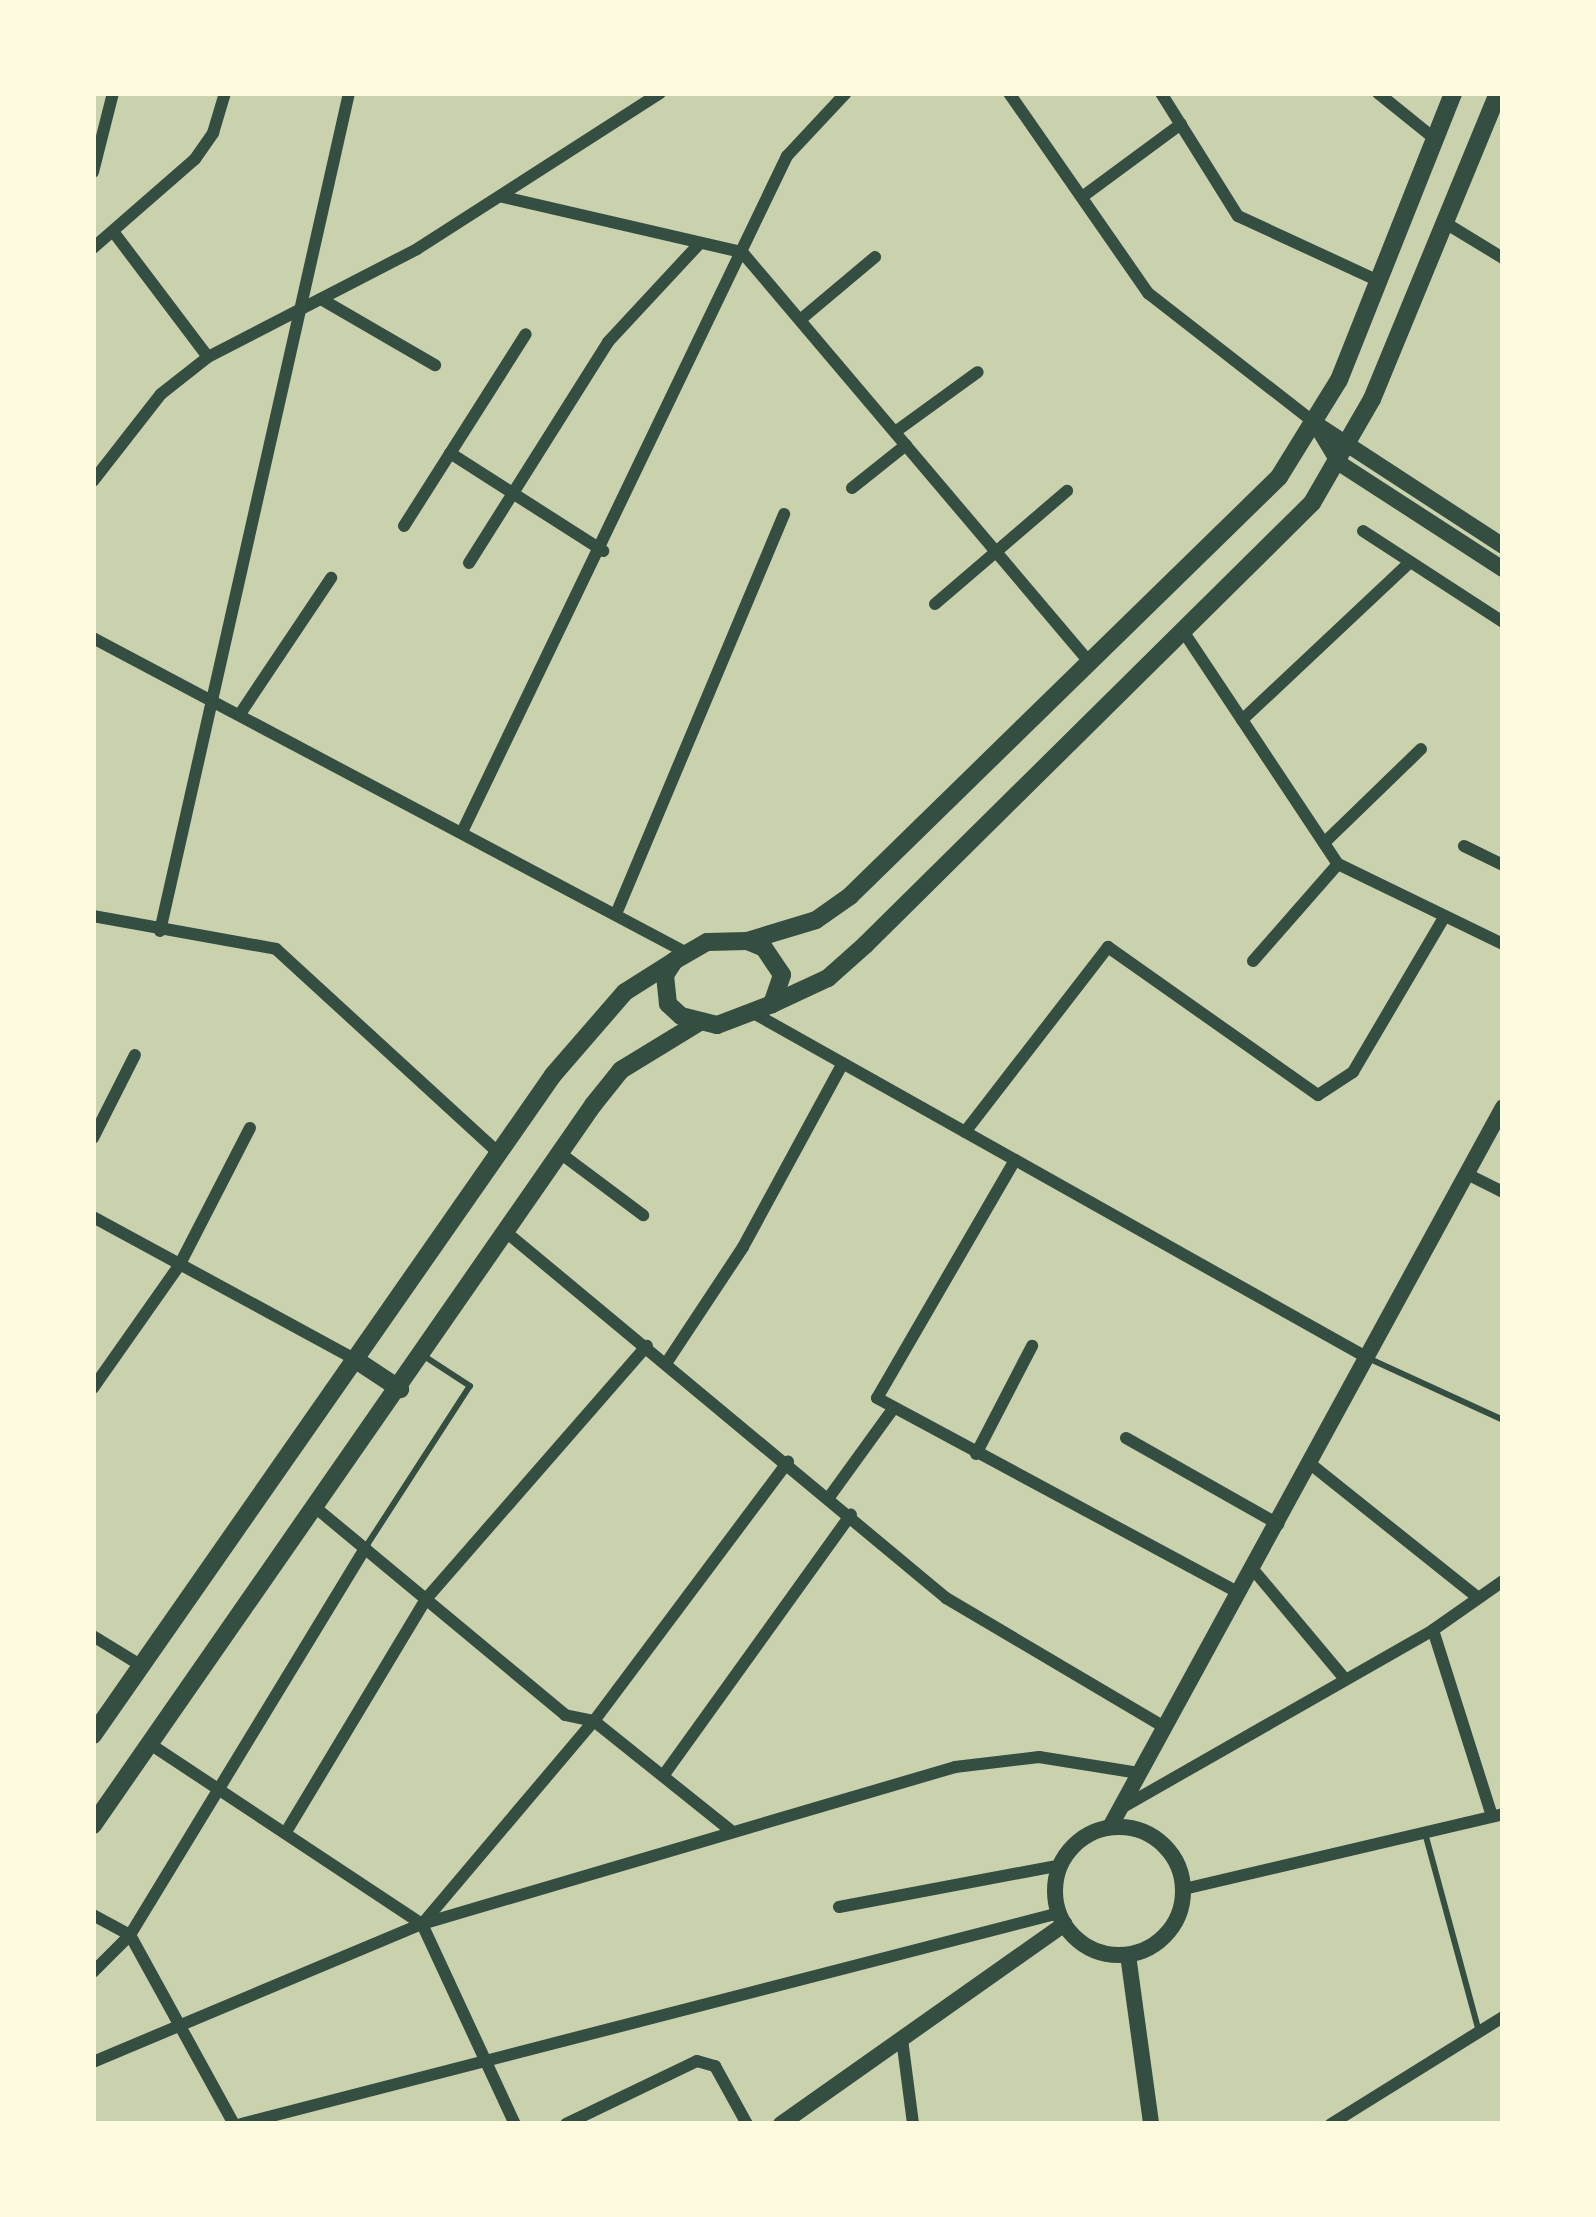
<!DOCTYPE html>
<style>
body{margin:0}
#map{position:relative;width:1596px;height:2217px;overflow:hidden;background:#e9edc9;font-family:Quicksand,sans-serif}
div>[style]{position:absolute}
.green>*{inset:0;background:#cad2ad}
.service>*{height:6px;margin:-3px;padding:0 3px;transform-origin:3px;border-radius:3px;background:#344e41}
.minor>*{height:12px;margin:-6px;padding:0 6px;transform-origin:6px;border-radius:6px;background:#344e41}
.secondary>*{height:16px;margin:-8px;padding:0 8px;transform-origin:8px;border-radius:8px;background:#344e41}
.secondary>.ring{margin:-8px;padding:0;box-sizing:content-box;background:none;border:16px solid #344e41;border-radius:50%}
.primary>*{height:18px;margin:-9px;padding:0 9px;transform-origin:9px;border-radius:9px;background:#344e41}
span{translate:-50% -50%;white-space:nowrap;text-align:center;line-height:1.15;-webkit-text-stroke:12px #fefae0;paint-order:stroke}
.frame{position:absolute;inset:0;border:96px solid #fefae0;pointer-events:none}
</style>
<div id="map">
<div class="green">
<i style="clip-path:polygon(93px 93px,1503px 93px,1503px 2124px,93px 2124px)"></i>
</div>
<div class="service">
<i style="left:1370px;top:1359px;width:146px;rotate:24.6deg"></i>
<i style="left:365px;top:1548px;width:193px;rotate:-57.1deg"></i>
<i style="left:470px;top:1386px;width:55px;rotate:-146.9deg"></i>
<i style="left:1425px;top:1833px;width:206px;rotate:74.8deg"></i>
</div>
<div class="minor">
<i style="left:1009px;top:93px;width:244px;rotate:55.2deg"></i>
<i style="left:1148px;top:293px;width:212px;rotate:37.9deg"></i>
<i style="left:1161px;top:93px;width:145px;rotate:58deg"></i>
<i style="left:1238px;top:216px;width:157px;rotate:24.8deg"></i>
<i style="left:1378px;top:93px;width:73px;rotate:38.9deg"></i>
<i style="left:93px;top:172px;width:81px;rotate:-75.8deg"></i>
<i style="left:503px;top:197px;width:245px;rotate:13deg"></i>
<i style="left:742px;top:252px;width:540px;rotate:49.73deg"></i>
<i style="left:1082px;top:197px;width:123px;rotate:-36.4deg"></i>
<i style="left:1447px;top:224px;width:66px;rotate:31.3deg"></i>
<i style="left:115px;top:234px;width:154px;rotate:52.9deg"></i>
<i style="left:93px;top:248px;width:135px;rotate:-41.1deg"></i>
<i style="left:195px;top:159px;width:32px;rotate:-55deg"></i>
<i style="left:213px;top:133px;width:42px;rotate:-73.3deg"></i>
<i style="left:321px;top:299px;width:132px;rotate:30.1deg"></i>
<i style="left:800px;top:320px;width:98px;rotate:-40deg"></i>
<i style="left:895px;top:432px;width:102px;rotate:-35.9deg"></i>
<i style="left:450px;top:453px;width:182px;rotate:32.6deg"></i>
<i style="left:93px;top:481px;width:110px;rotate:-52deg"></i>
<i style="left:161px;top:394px;width:60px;rotate:-38.2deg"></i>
<i style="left:208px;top:357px;width:235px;rotate:-27.3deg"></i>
<i style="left:417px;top:249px;width:289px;rotate:-32.7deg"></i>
<i style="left:852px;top:488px;width:69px;rotate:-38.5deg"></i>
<i style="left:404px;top:526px;width:227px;rotate:-57.6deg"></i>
<i style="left:1363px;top:531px;width:167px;rotate:33deg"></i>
<i style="left:469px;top:563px;width:261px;rotate:-57.8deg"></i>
<i style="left:608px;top:342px;width:134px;rotate:-47.1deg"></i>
<i style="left:935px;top:604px;width:174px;rotate:-40.6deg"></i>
<i style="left:1185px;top:634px;width:276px;rotate:56.4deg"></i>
<i style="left:1338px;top:864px;width:183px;rotate:25.9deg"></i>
<i style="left:93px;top:638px;width:670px;rotate:27.94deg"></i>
<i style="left:240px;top:714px;width:164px;rotate:-56.2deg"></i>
<i style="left:1242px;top:720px;width:229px;rotate:-43.2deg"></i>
<i style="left:463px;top:830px;width:748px;rotate:-64.33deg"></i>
<i style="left:787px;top:156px;width:86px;rotate:-46.9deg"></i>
<i style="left:1324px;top:843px;width:135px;rotate:-44.1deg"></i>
<i style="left:1464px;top:846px;width:43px;rotate:26deg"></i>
<i style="left:616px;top:914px;width:434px;rotate:-67.2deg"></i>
<i style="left:93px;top:916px;width:186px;rotate:10.2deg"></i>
<i style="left:276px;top:949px;width:302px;rotate:42.5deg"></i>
<i style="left:160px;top:931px;width:859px;rotate:-77.29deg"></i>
<i style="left:1253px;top:961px;width:129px;rotate:-48.8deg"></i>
<i style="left:757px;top:1015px;width:698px;rotate:29.32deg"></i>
<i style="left:965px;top:1132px;width:234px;rotate:-52.3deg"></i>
<i style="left:1108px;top:947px;width:257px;rotate:35.2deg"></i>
<i style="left:1318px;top:1095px;width:42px;rotate:-33.3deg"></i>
<i style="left:1353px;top:1072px;width:181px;rotate:-59.5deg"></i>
<i style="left:93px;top:1138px;width:93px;rotate:-63.2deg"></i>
<i style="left:560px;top:1153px;width:104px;rotate:36.8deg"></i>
<i style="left:1015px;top:1160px;width:275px;rotate:120.1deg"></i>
<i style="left:877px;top:1398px;width:410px;rotate:28.3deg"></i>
<i style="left:1467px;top:1174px;width:40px;rotate:26.6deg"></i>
<i style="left:93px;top:1217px;width:299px;rotate:28.5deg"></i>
<i style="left:506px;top:1232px;width:572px;rotate:39.75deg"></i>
<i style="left:946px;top:1598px;width:253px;rotate:30.6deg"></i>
<i style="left:667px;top:1362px;width:138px;rotate:-56.5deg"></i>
<i style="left:743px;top:1247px;width:209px;rotate:-61.5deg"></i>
<i style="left:93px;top:1388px;width:151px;rotate:-54.9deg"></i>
<i style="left:180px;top:1264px;width:153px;rotate:-62.8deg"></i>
<i style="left:1126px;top:1438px;width:175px;rotate:29.5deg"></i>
<i style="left:976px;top:1454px;width:122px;rotate:-62.6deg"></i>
<i style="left:1313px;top:1466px;width:210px;rotate:38.6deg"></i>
<i style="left:830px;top:1496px;width:107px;rotate:-54.1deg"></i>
<i style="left:316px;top:1508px;width:324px;rotate:39.7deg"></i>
<i style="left:565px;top:1715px;width:30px;rotate:12deg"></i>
<i style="left:594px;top:1721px;width:174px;rotate:38.7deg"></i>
<i style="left:1251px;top:1567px;width:145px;rotate:50deg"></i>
<i style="left:1433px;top:1630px;width:195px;rotate:72.4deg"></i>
<i style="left:93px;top:1636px;width:57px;rotate:31.5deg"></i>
<i style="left:150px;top:1744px;width:326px;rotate:33.5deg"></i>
<i style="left:422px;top:1924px;width:221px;rotate:65.1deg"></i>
<i style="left:663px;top:1776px;width:322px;rotate:-54.3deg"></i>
<i style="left:1123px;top:1807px;width:357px;rotate:-29.7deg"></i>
<i style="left:1433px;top:1630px;width:85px;rotate:-35deg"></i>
<i style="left:286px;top:1832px;width:272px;rotate:-59deg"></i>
<i style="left:426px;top:1599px;width:336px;rotate:-48.9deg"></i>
<i style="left:1184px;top:1889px;width:328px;rotate:-13.2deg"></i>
<i style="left:839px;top:1907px;width:226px;rotate:-10.7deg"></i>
<i style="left:93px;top:1915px;width:42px;rotate:28.4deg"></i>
<i style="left:130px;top:1935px;width:216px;rotate:61.2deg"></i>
<i style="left:423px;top:1923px;width:265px;rotate:-49.8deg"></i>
<i style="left:594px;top:1721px;width:324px;rotate:-53.2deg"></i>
<i style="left:93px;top:1972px;width:52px;rotate:-45deg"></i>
<i style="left:130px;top:1935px;width:453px;rotate:-58.7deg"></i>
<i style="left:902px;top:2039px;width:86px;rotate:82.6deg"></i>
<i style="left:93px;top:2062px;width:357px;rotate:-22.8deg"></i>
<i style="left:422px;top:1924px;width:556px;rotate:-16.41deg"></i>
<i style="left:955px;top:1767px;width:85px;rotate:-6.8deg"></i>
<i style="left:1039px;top:1757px;width:101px;rotate:9.1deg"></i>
<i style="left:241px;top:2124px;width:845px;rotate:-14.46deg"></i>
<i style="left:566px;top:2124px;width:145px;rotate:-25.7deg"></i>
<i style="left:697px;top:2061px;width:19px;rotate:16deg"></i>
<i style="left:715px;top:2066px;width:66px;rotate:61.1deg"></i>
<i style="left:1331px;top:2124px;width:203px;rotate:-31.9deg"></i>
</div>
<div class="secondary">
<i style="left:1315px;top:423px;width:47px;rotate:59deg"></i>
<i style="left:1339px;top:463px;width:195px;rotate:32.9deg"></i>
<i style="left:1316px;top:424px;width:223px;rotate:33.1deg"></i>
<i class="ring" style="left:1055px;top:1827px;width:112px;height:112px"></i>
<i style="left:1110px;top:1827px;width:820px;rotate:-61.37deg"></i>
<i style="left:1128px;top:1955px;width:171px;rotate:82.2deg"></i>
<i style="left:781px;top:2124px;width:347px;rotate:-35.2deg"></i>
</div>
<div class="primary">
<i style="left:747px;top:941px;width:72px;rotate:-16.9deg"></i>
<i style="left:816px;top:920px;width:42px;rotate:-35.2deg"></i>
<i style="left:850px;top:896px;width:600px;rotate:-44.32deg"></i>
<i style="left:1279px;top:477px;width:114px;rotate:-58.3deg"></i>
<i style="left:1339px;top:380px;width:309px;rotate:-68.3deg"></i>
<i style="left:747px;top:941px;width:18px;rotate:22deg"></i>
<i style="left:764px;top:948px;width:32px;rotate:56deg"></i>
<i style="left:782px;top:975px;width:31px;rotate:109deg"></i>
<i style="left:772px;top:1004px;width:59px;rotate:159.1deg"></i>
<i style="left:717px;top:1025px;width:37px;rotate:-166deg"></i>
<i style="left:681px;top:1016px;width:18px;rotate:-137deg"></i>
<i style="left:668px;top:1004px;width:29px;rotate:-96deg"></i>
<i style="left:665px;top:975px;width:17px;rotate:-57deg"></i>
<i style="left:674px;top:961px;width:38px;rotate:-30deg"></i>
<i style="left:707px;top:942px;width:40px;rotate:-1.4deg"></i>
<i style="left:772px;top:1004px;width:62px;rotate:-24.9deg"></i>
<i style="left:828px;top:978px;width:50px;rotate:-41.7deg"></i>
<i style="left:865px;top:945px;width:629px;rotate:-44.68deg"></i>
<i style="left:1312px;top:503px;width:120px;rotate:-60deg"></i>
<i style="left:1372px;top:399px;width:331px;rotate:-67.6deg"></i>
<i style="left:356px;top:1360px;width:53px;rotate:33.4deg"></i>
<i style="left:93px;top:1735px;width:804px;rotate:-55.12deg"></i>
<i style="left:553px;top:1075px;width:110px;rotate:-49.1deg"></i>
<i style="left:625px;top:992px;width:58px;rotate:-32.3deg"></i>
<i style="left:93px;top:1825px;width:877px;rotate:-55.22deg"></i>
<i style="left:593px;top:1105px;width:45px;rotate:-51.3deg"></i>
<i style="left:621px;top:1070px;width:90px;rotate:-31.4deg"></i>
</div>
<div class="frame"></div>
</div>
